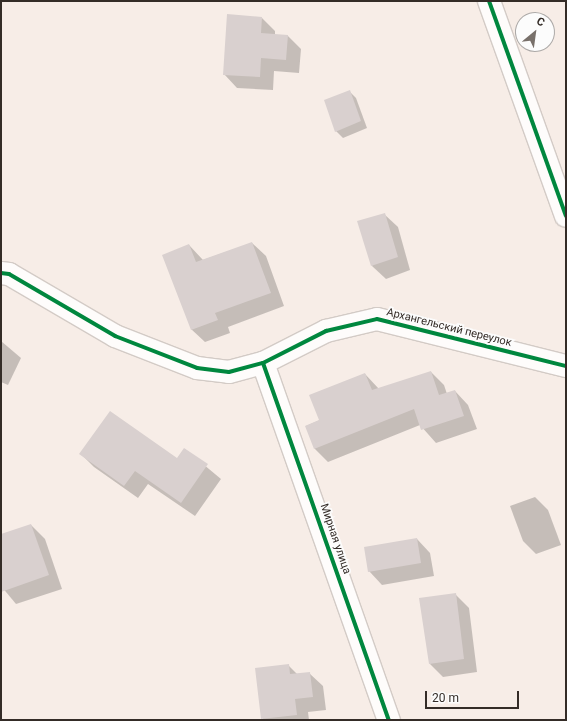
<!DOCTYPE html>
<meta charset="utf-8">
<style>
body{margin:0}
#map{position:relative;width:567px;height:721px;overflow:hidden;background:#f7ede7;font-family:Roboto,sans-serif}
div>[style]{position:absolute}
.shadow>*{inset:0;background:#0003}
.building>*{inset:0;background:#d9d0cf}
.roads{filter:drop-shadow(1px 0 #d3cbc6) drop-shadow(-1px 0 #d3cbc6) drop-shadow(0 1px #d3cbc6) drop-shadow(0 -1px #d3cbc6)}
.minor>*{height:22px;margin:-11px;padding:0 11px;transform-origin:11px;border-radius:11px;background:#fefcfb}
.cycleway>*{height:4px;margin:-2px;padding:0 2px;transform-origin:2px;border-radius:2px;background:#00873e}
span{translate:-50% -50%;white-space:nowrap;text-align:center;line-height:1.15;-webkit-text-stroke:3.5px #fcfcfc;paint-order:stroke}
.street-label{font-size:11px;color:#342c27}
.frame{position:absolute;inset:0;border:2px solid #342c27;pointer-events:none}
.north{position:absolute;left:515px;top:12px;width:40px;height:40px;box-sizing:border-box;background:#fcfcfc;border:1px solid #aca9a7;border-radius:50%;rotate:29deg;font-size:11px;font-weight:700;line-height:16px;text-align:center;color:#342c27}
.north::after{content:'';display:block;margin:auto;width:14px;height:18px;background:#78706a;clip-path:polygon(50% 0,100% 100%,50% 72%,0 100%)}
.scale{position:absolute;left:425px;top:691px;width:94px;height:18px;box-sizing:border-box;border:2px solid #342c27;border-top:0;padding-left:5px;font-size:12px;line-height:14px;white-space:nowrap;color:#342c27;-webkit-text-stroke:3px #fcfcfc;paint-order:stroke}
</style>
<div id="map">
<div class="shadow">
<i style="clip-path:polygon(262px 18px,275px 31px,275px 35px,287px 35px,301px 49px,299px 73px,274px 71px,273px 90px,237px 88px,224px 74px)"></i>
<i style="clip-path:polygon(349px 91px,356px 98px,367px 128px,343px 138px,336px 131px)"></i>
<i style="clip-path:polygon(384px 214px,398px 227px,410px 270px,386px 279px,372px 266px)"></i>
<i style="clip-path:polygon(252px 243px,266px 256px,284px 306px,228px 327px,230px 333px,205px 342px,191px 329px,189px 245px,203px 260px)"></i>
<i style="clip-path:polygon(1px 341px,21px 358px,8px 385px,1px 382px)"></i>
<i style="clip-path:polygon(431px 372px,444px 385px,447px 394px,455px 391px,468px 405px,477px 429px,436px 443px,420px 425px,328px 462px,315px 449px,306px 426px,320px 420px,365px 374px,379px 389px)"></i>
<i style="clip-path:polygon(185px 449px,221px 479px,195px 516px,148px 484px,138px 498px,94px 467px,81px 454px,177px 459px)"></i>
<i style="clip-path:polygon(535px 497px,548px 510px,561px 545px,536px 554px,523px 541px,510px 506px)"></i>
<i style="clip-path:polygon(31px 525px,45px 539px,62px 589px,16px 604px,1px 586px,1px 536px)"></i>
<i style="clip-path:polygon(417px 539px,430px 553px,434px 576px,382px 585px,369px 571px)"></i>
<i style="clip-path:polygon(455px 594px,469px 608px,477px 672px,443px 677px,430px 664px)"></i>
<i style="clip-path:polygon(289px 666px,297px 674px,309px 673px,323px 686px,326px 710px,308px 712px,309px 720px,263px 720px,256px 669px)"></i>
</div>
<div class="building">
<i style="clip-path:polygon(227px 14px,262px 17px,261px 33px,288px 35px,286px 60px,261px 58px,260px 77px,223px 75px)"></i>
<i style="clip-path:polygon(350px 90px,361px 121px,335px 132px,324px 100px)"></i>
<i style="clip-path:polygon(385px 213px,398px 257px,371px 266px,357px 221px)"></i>
<i style="clip-path:polygon(252px 242px,271px 293px,215px 313px,218px 320px,191px 330px,162px 255px,189px 244px,196px 262px)"></i>
<i style="clip-path:polygon(431px 371px,439px 395px,455px 390px,464px 416px,421px 430px,414px 409px,314px 449px,305px 426px,319px 420px,309px 395px,365px 373px,372px 390px)"></i>
<i style="clip-path:polygon(110px 411px,177px 458px,184px 448px,208px 464px,181px 503px,135px 471px,124px 486px,79px 454px)"></i>
<i style="clip-path:polygon(31px 524px,49px 575px,1px 592px,1px 534px)"></i>
<i style="clip-path:polygon(417px 538px,421px 563px,368px 572px,364px 547px)"></i>
<i style="clip-path:polygon(456px 593px,464px 659px,429px 664px,419px 598px)"></i>
<i style="clip-path:polygon(289px 664px,290px 674px,310px 672px,313px 697px,295px 699px,297px 715px,261px 719px,255px 668px)"></i>
</div>
<div class="roads">
<div class="minor">
<i style="left:489px;top:1px;width:228px;rotate:70.3deg"></i>
<i style="left:1px;top:273px;width:8px;rotate:7deg"></i>
<i style="left:9px;top:274px;width:123px;rotate:30.3deg"></i>
<i style="left:115px;top:336px;width:88px;rotate:21.3deg"></i>
<i style="left:197px;top:368px;width:32px;rotate:7deg"></i>
<i style="left:229px;top:372px;width:35px;rotate:-15deg"></i>
<i style="left:263px;top:363px;width:71px;rotate:-26.9deg"></i>
<i style="left:326px;top:331px;width:52px;rotate:-13.2deg"></i>
<i style="left:377px;top:319px;width:195px;rotate:14deg"></i>
<i style="left:263px;top:363px;width:379px;rotate:70.6deg"></i>
</div>
</div>
<div class="cycleway">
<i style="left:489px;top:1px;width:228px;rotate:70.3deg"></i>
<i style="left:1px;top:273px;width:8px;rotate:7deg"></i>
<i style="left:9px;top:274px;width:123px;rotate:30.3deg"></i>
<i style="left:115px;top:336px;width:88px;rotate:21.3deg"></i>
<i style="left:197px;top:368px;width:32px;rotate:7deg"></i>
<i style="left:229px;top:372px;width:35px;rotate:-15deg"></i>
<i style="left:263px;top:363px;width:71px;rotate:-26.9deg"></i>
<i style="left:326px;top:331px;width:52px;rotate:-13.2deg"></i>
<i style="left:377px;top:319px;width:195px;rotate:14deg"></i>
<i style="left:263px;top:363px;width:379px;rotate:70.6deg"></i>
</div>
<div class="street-label">
<span style="left:449px;top:328px;rotate:14deg">Архангельский переулок</span>
<span style="left:335px;top:539px;rotate:71deg">Мирная улица</span>
</div>
<div class="frame"></div>
<div class="north">С</div>
<div class="scale">20 m</div>
</div>
